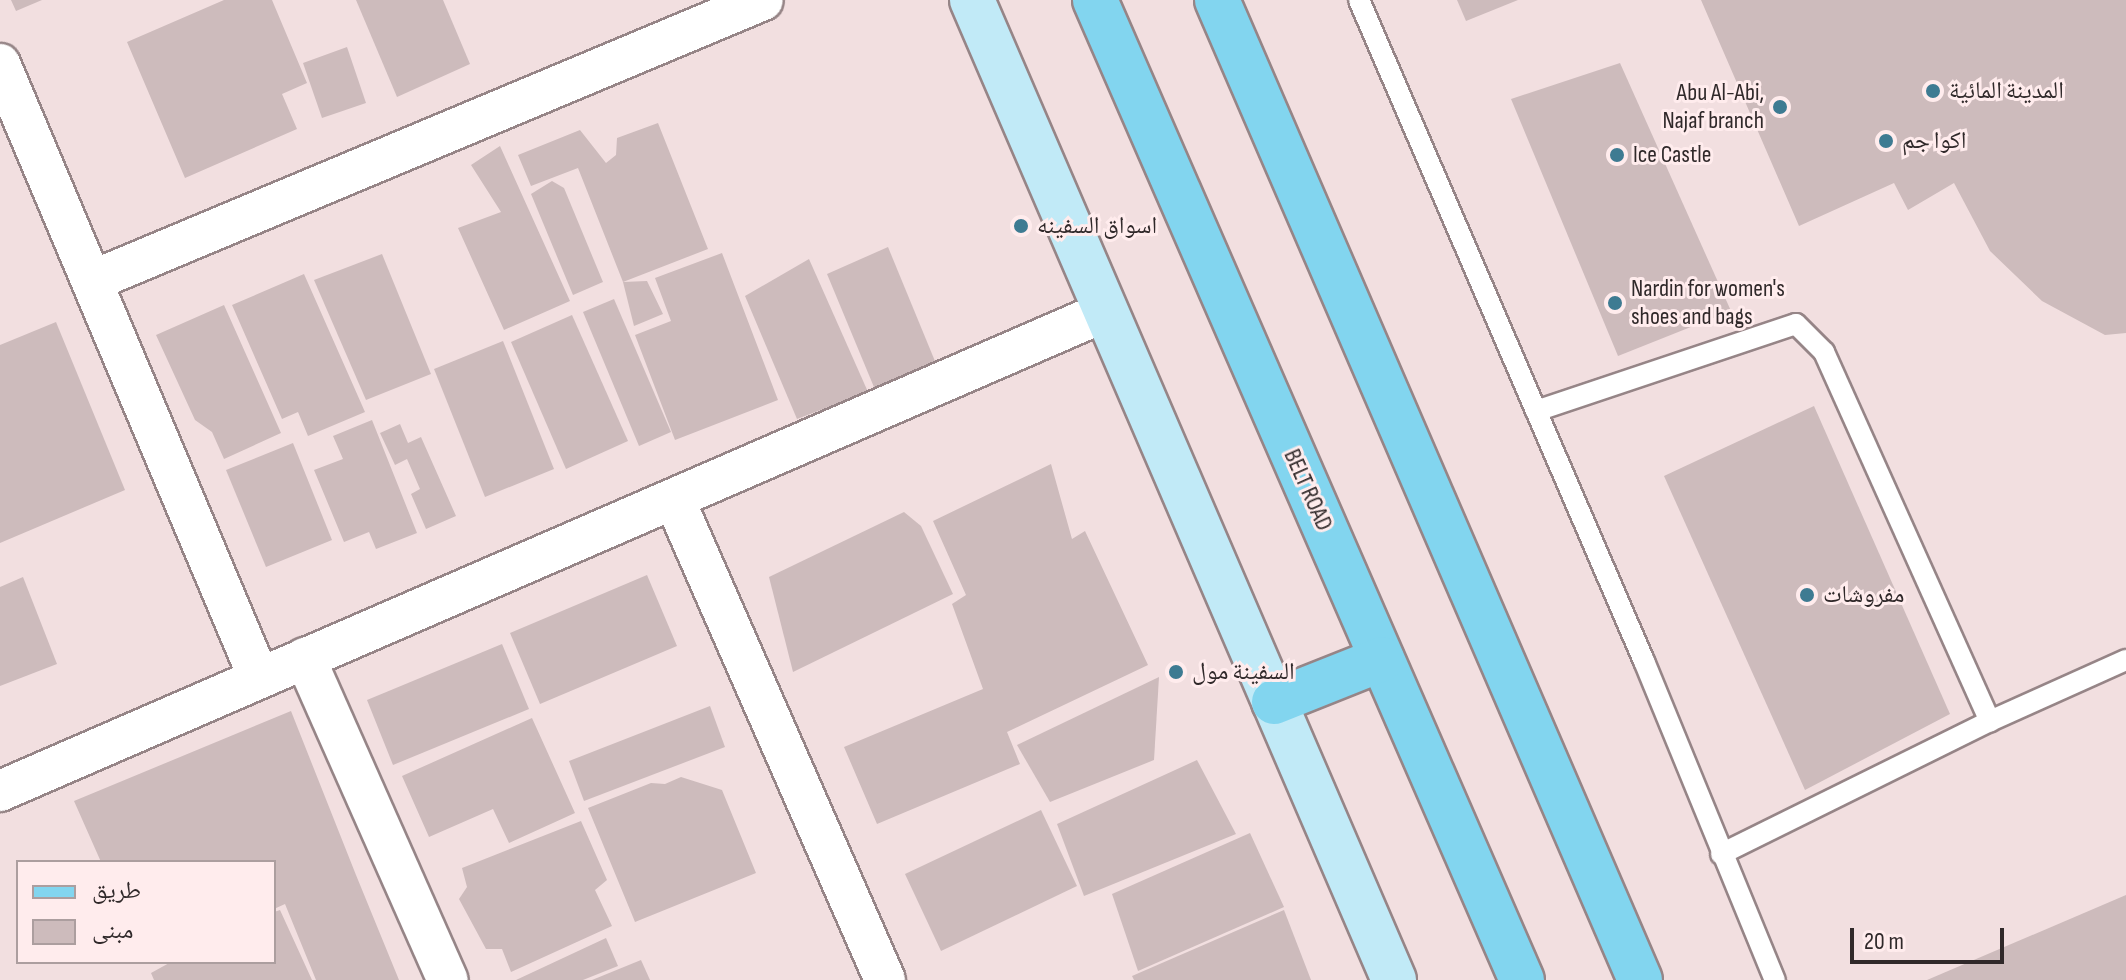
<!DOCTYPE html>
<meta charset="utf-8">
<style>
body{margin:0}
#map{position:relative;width:2126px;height:980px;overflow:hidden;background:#f2dfe0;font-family:"Sofia Sans Condensed","Noto Naskh Arabic",sans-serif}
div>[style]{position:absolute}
.building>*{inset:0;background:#cdbbbc}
.roads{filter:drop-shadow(2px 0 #968587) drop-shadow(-2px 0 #968587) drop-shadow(0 2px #968587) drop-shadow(0 -2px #968587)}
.service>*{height:20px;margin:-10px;padding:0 10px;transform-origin:10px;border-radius:10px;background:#fff}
.minor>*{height:40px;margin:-20px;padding:0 20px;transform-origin:20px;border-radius:20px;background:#fff}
.secondary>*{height:44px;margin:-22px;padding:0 22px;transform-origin:22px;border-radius:22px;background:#c1eaf7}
.primary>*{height:44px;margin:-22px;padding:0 22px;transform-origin:22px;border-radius:22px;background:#82d5ef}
.dots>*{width:22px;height:22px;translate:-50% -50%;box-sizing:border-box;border:4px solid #ffeced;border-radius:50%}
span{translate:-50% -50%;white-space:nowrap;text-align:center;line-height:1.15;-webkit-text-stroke:6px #ffeced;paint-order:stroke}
.poi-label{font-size:24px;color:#30292a}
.left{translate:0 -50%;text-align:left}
.right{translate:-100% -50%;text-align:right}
.street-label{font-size:24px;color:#30292a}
.legend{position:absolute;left:16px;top:860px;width:260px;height:104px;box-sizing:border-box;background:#ffeced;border:2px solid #ac9e9f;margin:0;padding:10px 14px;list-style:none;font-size:24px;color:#30292a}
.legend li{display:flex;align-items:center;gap:16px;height:40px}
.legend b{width:40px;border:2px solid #ac9e9f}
.scale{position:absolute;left:1850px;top:928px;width:154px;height:36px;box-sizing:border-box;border:4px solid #30292a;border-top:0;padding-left:10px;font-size:24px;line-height:28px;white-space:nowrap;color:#30292a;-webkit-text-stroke:6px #ffeced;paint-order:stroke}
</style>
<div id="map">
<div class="building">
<i style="clip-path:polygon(11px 0,42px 0,16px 11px)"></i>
<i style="clip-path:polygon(224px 0,272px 0,307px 83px,282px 94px,297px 129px,185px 178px,127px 42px)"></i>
<i style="clip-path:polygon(356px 0,443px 0,470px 64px,397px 97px)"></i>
<i style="clip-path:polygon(1457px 0,1518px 0,1466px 21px)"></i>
<i style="clip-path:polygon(1701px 0,2126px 0,2126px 333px,2105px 335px,2042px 301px,1990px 251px,1954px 183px,1908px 210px,1894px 183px,1799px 226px)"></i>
<i style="clip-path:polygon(347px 47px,366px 103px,322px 118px,303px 63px)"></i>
<i style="clip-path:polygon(1620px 63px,1731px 311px,1618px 356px,1511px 99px)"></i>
<i style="clip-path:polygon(658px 123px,708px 249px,623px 282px,647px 281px,663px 314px,634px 326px,623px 282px,578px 168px,531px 186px,518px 155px,580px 130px,606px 163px,616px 155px,617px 138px)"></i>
<i style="clip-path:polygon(500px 146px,570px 301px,504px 330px,458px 228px,501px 212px,471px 165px)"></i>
<i style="clip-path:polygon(552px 181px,564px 188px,603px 282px,573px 295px,531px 194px)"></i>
<i style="clip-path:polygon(888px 247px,937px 366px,876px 392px,827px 274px)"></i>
<i style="clip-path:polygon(722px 253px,778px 400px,675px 440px,635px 335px,671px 321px,655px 278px)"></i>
<i style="clip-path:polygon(382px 254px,431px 374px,366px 400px,314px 280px)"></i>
<i style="clip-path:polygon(809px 259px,868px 392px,797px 419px,745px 296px)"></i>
<i style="clip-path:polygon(304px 274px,365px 412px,308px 436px,298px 412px,282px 419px,232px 305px)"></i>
<i style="clip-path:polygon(614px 299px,671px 432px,639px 446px,583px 312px)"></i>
<i style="clip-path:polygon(224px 305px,281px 433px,224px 459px,212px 432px,195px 420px,156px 335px)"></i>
<i style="clip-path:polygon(572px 315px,628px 441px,566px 469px,511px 342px)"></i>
<i style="clip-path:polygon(56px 322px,125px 490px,0 543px,0 345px)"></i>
<i style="clip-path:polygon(503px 341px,554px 469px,485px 497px,434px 369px)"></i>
<i style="clip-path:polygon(1814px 406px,1950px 714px,1805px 790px,1664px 476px)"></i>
<i style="clip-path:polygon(372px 420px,417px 533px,376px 549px,369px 532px,344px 542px,314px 470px,343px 459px,333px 436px)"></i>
<i style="clip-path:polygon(400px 424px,408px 443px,421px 437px,456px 516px,426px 529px,411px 494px,420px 489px,407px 459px,395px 465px,380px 433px)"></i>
<i style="clip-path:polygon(293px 443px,332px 540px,266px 567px,226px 470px)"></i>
<i style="clip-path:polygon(1051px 464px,1072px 539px,1085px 531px,1148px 665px,1007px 732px,1020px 764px,877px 824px,844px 747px,983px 689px,952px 604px,966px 595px,933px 521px)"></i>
<i style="clip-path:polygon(904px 512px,921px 526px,953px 594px,793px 672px,769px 577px)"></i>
<i style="clip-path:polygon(647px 575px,677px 646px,540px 704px,510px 633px)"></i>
<i style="clip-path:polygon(23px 577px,57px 664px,0 686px,0 587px)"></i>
<i style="clip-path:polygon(502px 644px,529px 709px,393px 765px,367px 700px)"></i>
<i style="clip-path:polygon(1159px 677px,1154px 760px,1050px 802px,1017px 745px)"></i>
<i style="clip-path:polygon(710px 706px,725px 747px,584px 801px,569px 761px)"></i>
<i style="clip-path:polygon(291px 711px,356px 875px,399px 980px,316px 980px,285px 904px,274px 909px,274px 862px,101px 862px,74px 801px)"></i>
<i style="clip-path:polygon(532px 718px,575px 813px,509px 843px,493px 809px,429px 837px,402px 776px)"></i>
<i style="clip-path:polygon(1197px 760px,1236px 834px,1084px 896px,1057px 824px)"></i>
<i style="clip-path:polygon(681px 777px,722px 790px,756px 873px,635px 922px,588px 808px,651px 783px,665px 784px)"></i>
<i style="clip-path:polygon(1041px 810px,1077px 886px,941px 951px,905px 874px)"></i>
<i style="clip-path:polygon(581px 821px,607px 880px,595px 890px,612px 926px,511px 972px,502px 949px,486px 949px,459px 899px,467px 887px,462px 868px)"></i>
<i style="clip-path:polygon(1250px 833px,1284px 907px,1138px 971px,1112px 894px)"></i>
<i style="clip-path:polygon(2126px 895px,2126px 980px,1927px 980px)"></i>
<i style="clip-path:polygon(280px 910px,312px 980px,154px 980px,151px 973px,171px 962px,274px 962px,274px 912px)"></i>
<i style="clip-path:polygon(1284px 910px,1311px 980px,1134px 980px,1132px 976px)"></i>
<i style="clip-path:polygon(606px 938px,618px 966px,583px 980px,516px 980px)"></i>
<i style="clip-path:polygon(641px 960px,650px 980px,592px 980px)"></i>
</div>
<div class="roads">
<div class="service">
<i style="left:1359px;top:0;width:720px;rotate:66.68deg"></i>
<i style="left:1644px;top:661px;width:345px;rotate:67.7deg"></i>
<i style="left:1536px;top:411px;width:274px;rotate:-18.5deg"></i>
<i style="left:1796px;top:324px;width:40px;rotate:45deg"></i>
<i style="left:1824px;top:352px;width:405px;rotate:65.8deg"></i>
<i style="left:1721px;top:854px;width:300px;rotate:-26.3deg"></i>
<i style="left:1990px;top:721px;width:149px;rotate:-24.2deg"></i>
</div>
<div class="minor">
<i style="left:0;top:64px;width:666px;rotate:67.13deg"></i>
<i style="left:92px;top:281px;width:727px;rotate:-22.72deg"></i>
<i style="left:674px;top:499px;width:525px;rotate:66.31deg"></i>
<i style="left:305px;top:658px;width:352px;rotate:66.1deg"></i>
<i style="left:0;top:791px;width:1206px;rotate:-23.46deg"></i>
</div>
<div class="secondary">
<i style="left:972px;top:0;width:1067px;rotate:66.7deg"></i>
</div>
<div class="primary">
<i style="left:1095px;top:0;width:1069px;rotate:66.46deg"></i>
<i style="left:1217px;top:0;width:1067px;rotate:66.65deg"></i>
<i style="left:1274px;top:702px;width:116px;rotate:-21.7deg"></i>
</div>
</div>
<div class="dots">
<i style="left:1933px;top:91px;background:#3e7b92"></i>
<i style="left:1780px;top:107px;background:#3e7b92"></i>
<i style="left:1886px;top:141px;background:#3e7b92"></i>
<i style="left:1617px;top:155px;background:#3e7b92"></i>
<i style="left:1021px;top:226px;background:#3e7b92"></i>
<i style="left:1615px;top:303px;background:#3e7b92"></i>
<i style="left:1807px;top:595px;background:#3e7b92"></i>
<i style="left:1176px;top:672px;background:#3e7b92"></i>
</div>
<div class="poi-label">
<span class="left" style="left:1949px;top:91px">المدينة المائية</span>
<span class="right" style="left:1764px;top:107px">Abu Al-Abi,<br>Najaf branch</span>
<span class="left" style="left:1902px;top:141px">اكوا جم</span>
<span class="left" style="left:1633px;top:155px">Ice Castle</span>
<span class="left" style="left:1037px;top:226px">اسواق السفينه</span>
<span class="left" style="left:1631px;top:303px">Nardin for women's<br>shoes and bags</span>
<span class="left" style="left:1823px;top:595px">مفروشات</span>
<span class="left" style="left:1192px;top:672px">السفينة مول</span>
</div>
<div class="street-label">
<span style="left:1308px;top:490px;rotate:66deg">BELT ROAD</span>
</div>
<ul class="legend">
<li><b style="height:10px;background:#82d5ef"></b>طريق</li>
<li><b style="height:22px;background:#cdbbbc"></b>مبنى</li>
</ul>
<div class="scale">20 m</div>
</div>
